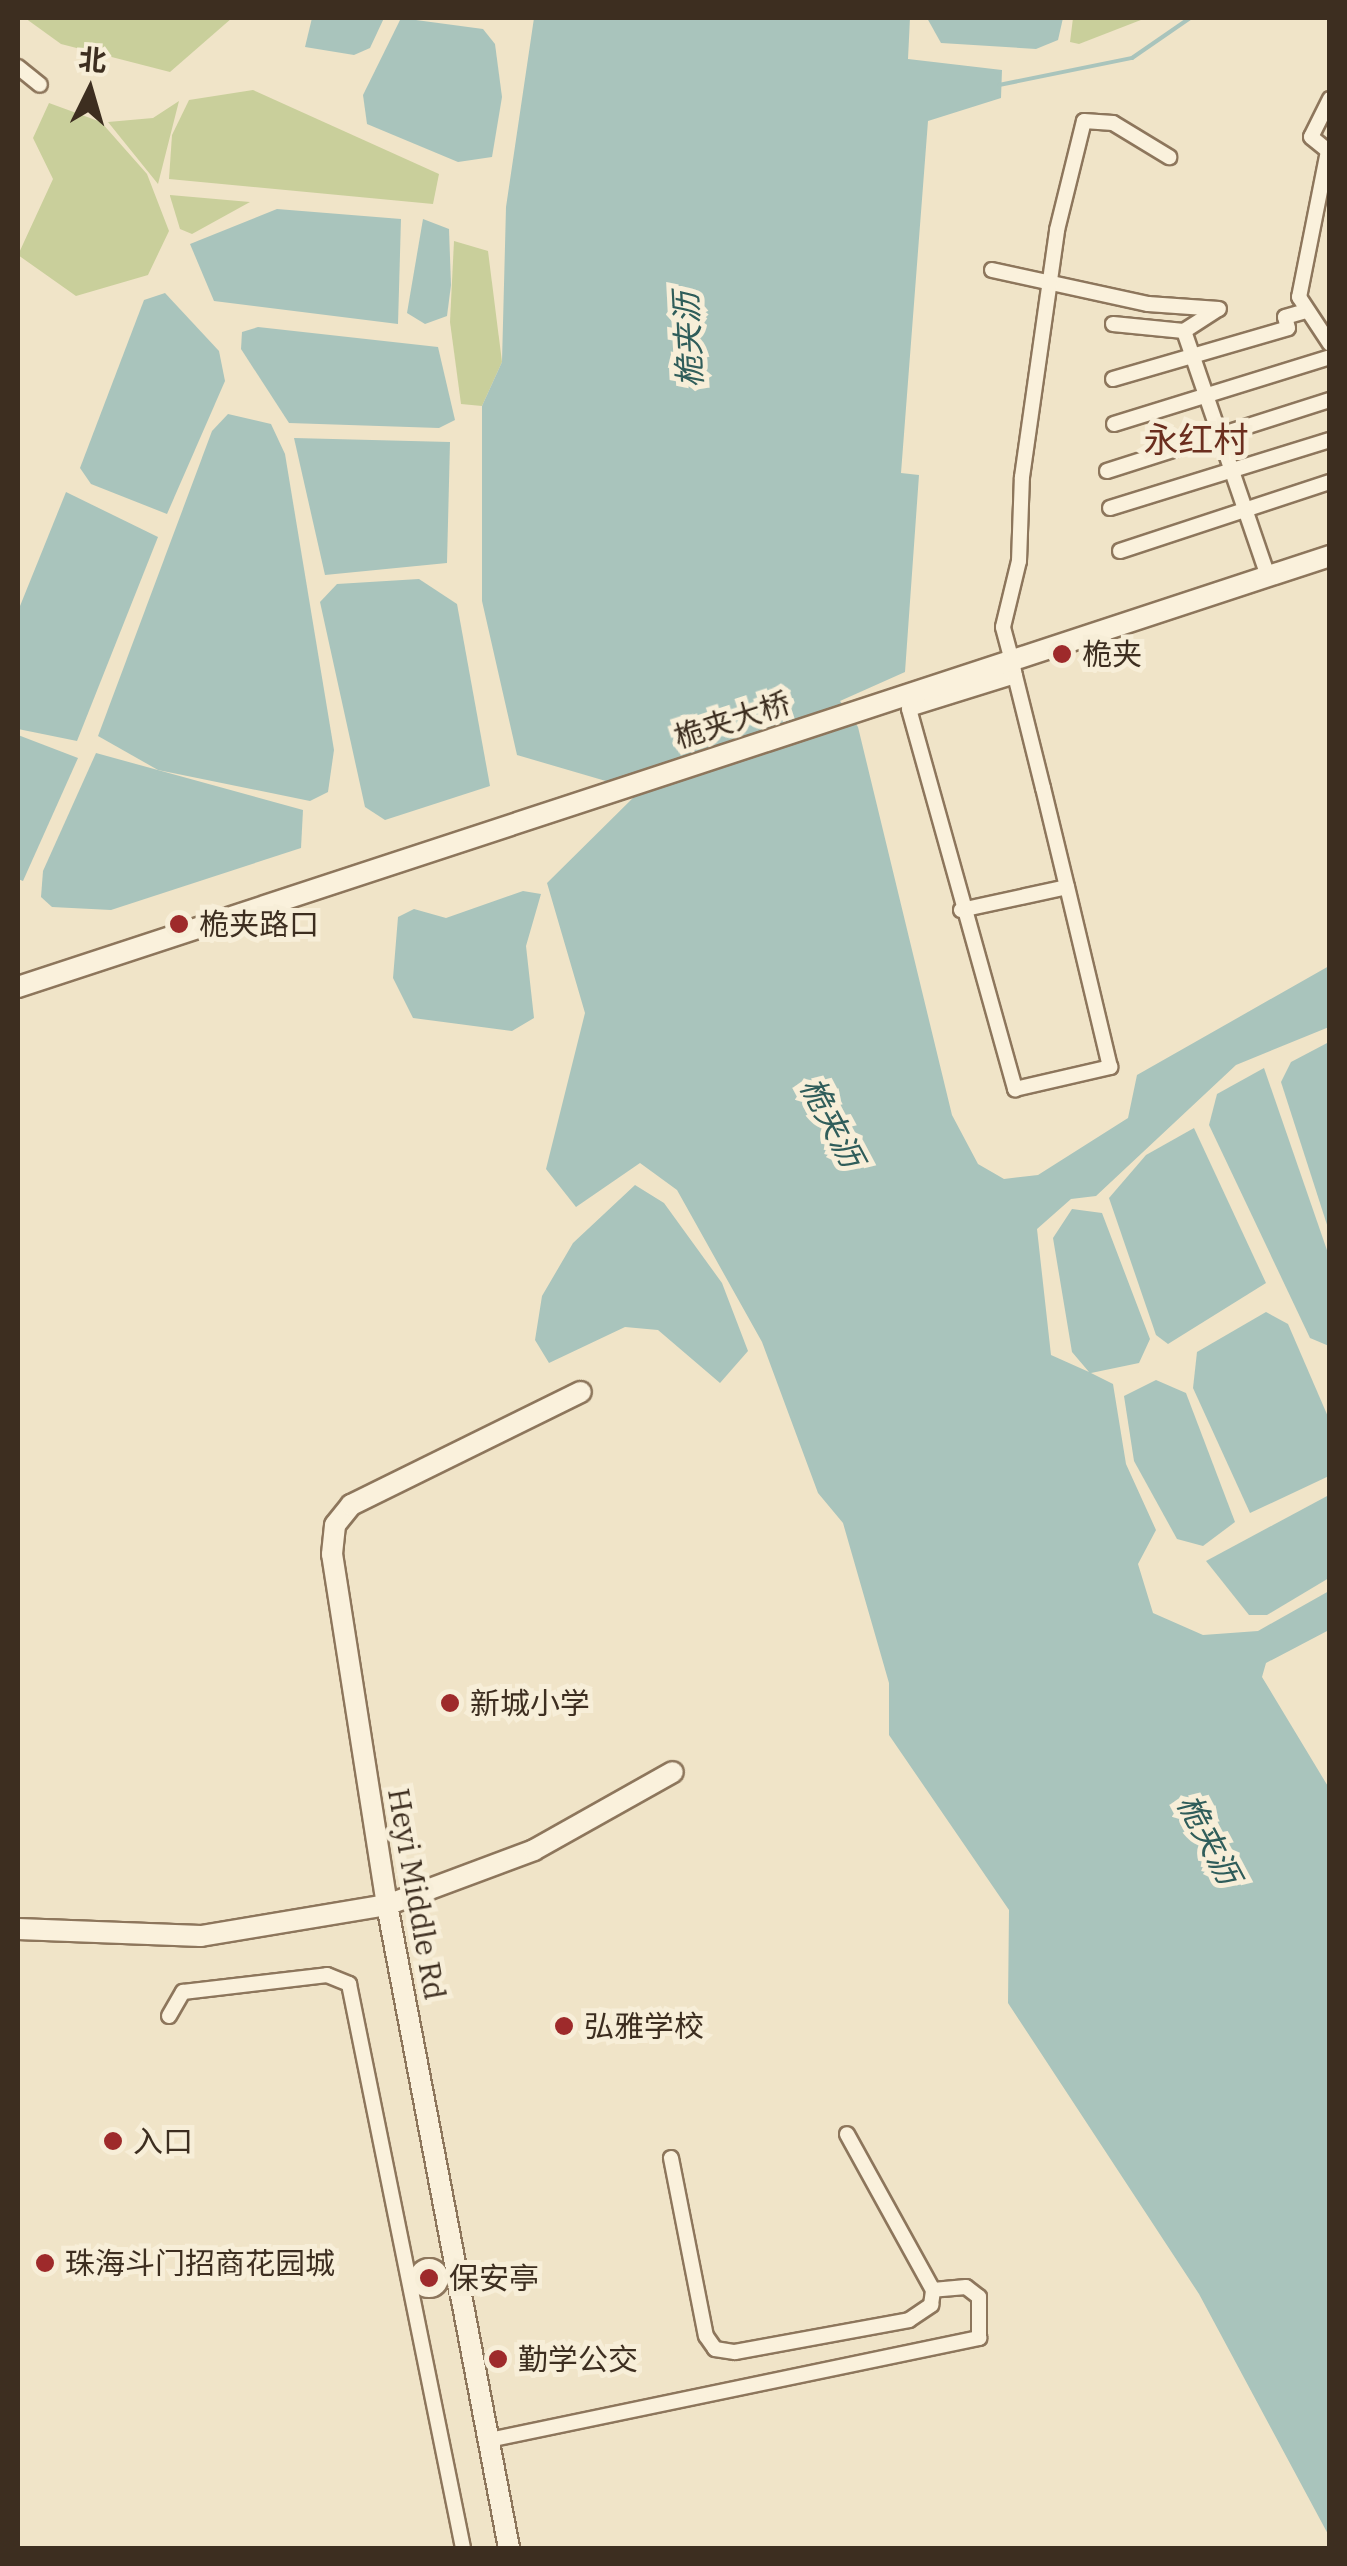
<!DOCTYPE html>
<meta charset="utf-8">
<style>
body{margin:0}
#map{position:relative;width:1347px;height:2566px;overflow:hidden;background:#f0e4c8;font-family:"IBM Plex Serif","Noto Sans SC",serif}
div>[style]{position:absolute}
.green>*{inset:0;background:#c9cf9b}
.water>*{inset:0;background:#a9c4bc}
.stream>*{height:4px;margin:-2px;padding:0 2px;transform-origin:2px;border-radius:2px;background:#a9c4bc}
.roads{filter:drop-shadow(2px 0 #8d765c) drop-shadow(-2px 0 #8d765c) drop-shadow(0 2px #8d765c) drop-shadow(0 -2px #8d765c)}
.street>*{height:14px;margin:-7px;padding:0 7px;transform-origin:7px;border-radius:7px;background:#faf1dc}
.street>.ring{margin:-7px;padding:0;box-sizing:content-box;background:none;border:14px solid #faf1dc;border-radius:50%}
.secondary>*{height:20px;margin:-10px;padding:0 10px;transform-origin:10px;border-radius:10px;background:#faf1dc}
.dots>*{width:28px;height:28px;translate:-50% -50%;box-sizing:border-box;border:5px solid #f7eed8;border-radius:50%}
span{translate:-50% -50%;white-space:nowrap;text-align:center;line-height:1.15;-webkit-text-stroke:10px #f7eed8;paint-order:stroke}
.poi-label{font-size:30px;color:#3d2e20}
.left{translate:0 -50%;text-align:left}
.street-label{font-size:30px;color:#3d2e20}
.water-label{font-size:32px;color:#2f5d5a;font-style:italic}
.quarter-label{font-size:35px;color:#6b2e1e}
.frame{position:absolute;inset:0;border:20px solid #3d2e20;pointer-events:none}
.north{position:absolute;left:40px;top:40px;width:100px;height:100px;-webkit-text-stroke:8px #f7eed8;paint-order:stroke;rotate:5deg;font-size:28px;font-weight:700;line-height:40px;text-align:center;color:#3d2e20}
.north::after{content:'';display:block;margin:auto;width:35px;height:45px;background:#3d2e20;clip-path:polygon(50% 0,100% 100%,50% 72%,0 100%)}
</style>
<div id="map">
<div class="green">
<i style="clip-path:polygon(25px 18px,232px 18px,170px 72px,61px 44px)"></i>
<i style="clip-path:polygon(1073px 18px,1146px 18px,1079px 44px,1070px 42px)"></i>
<i style="clip-path:polygon(253px 90px,439px 174px,433px 204px,169px 179px,172px 135px,189px 100px)"></i>
<i style="clip-path:polygon(179px 101px,158px 184px,108px 122px,153px 118px)"></i>
<i style="clip-path:polygon(49px 103px,101px 122px,147px 174px,169px 231px,148px 275px,76px 296px,18px 255px,53px 179px,33px 138px)"></i>
<i style="clip-path:polygon(170px 196px,170px 195px,250px 202px,192px 234px,180px 229px)"></i>
<i style="clip-path:polygon(454px 241px,488px 251px,502px 362px,482px 406px,461px 404px,450px 322px)"></i>
</div>
<div class="water">
<i style="clip-path:polygon(312px 18px,384px 18px,370px 48px,354px 55px,305px 47px)"></i>
<i style="clip-path:polygon(401px 18px,483px 29px,495px 44px,502px 97px,492px 157px,458px 162px,367px 124px,363px 95px)"></i>
<i style="clip-path:polygon(534px 18px,910px 18px,908px 59px,1002px 70px,1001px 98px,928px 121px,901px 473px,919px 475px,905px 672px,840px 701px,858px 727px,952px 1115px,978px 1164px,1004px 1179px,1038px 1175px,1128px 1118px,1137px 1075px,1329px 966px,1329px 1027px,1236px 1065px,1096px 1196px,1071px 1199px,1037px 1229px,1051px 1355px,1089px 1372px,1072px 1352px,1053px 1238px,1072px 1209px,1102px 1213px,1150px 1339px,1139px 1363px,1091px 1373px,1113px 1384px,1126px 1464px,1156px 1530px,1138px 1564px,1153px 1613px,1203px 1635px,1258px 1631px,1329px 1591px,1329px 1630px,1266px 1663px,1262px 1677px,1329px 1788px,1329px 2536px,1199px 2294px,1008px 2003px,1009px 1910px,889px 1735px,889px 1683px,843px 1523px,818px 1493px,762px 1342px,677px 1190px,640px 1163px,576px 1207px,546px 1169px,585px 1013px,547px 883px,640px 791px,517px 755px,482px 601px,482px 406px,502px 362px,506px 207px)"></i>
<i style="clip-path:polygon(927px 18px,1063px 18px,1058px 40px,1036px 49px,941px 43px)"></i>
<i style="clip-path:polygon(277px 209px,401px 219px,398px 324px,214px 301px,190px 244px)"></i>
<i style="clip-path:polygon(423px 219px,449px 229px,451px 285px,447px 316px,425px 324px,407px 313px)"></i>
<i style="clip-path:polygon(165px 293px,219px 351px,225px 381px,167px 514px,91px 484px,80px 468px,144px 300px)"></i>
<i style="clip-path:polygon(258px 327px,438px 347px,455px 420px,439px 428px,289px 423px,241px 349px,242px 332px)"></i>
<i style="clip-path:polygon(228px 414px,271px 424px,285px 454px,334px 750px,328px 792px,310px 801px,158px 770px,98px 736px,212px 431px)"></i>
<i style="clip-path:polygon(294px 438px,450px 442px,447px 563px,325px 575px)"></i>
<i style="clip-path:polygon(66px 492px,158px 537px,77px 741px,18px 729px,18px 611px)"></i>
<i style="clip-path:polygon(419px 579px,457px 604px,490px 786px,385px 820px,365px 807px,320px 602px,337px 584px)"></i>
<i style="clip-path:polygon(18px 735px,78px 758px,23px 881px,18px 879px)"></i>
<i style="clip-path:polygon(96px 753px,303px 810px,301px 848px,111px 910px,52px 907px,41px 897px,43px 871px)"></i>
<i style="clip-path:polygon(523px 891px,541px 894px,526px 946px,534px 1018px,512px 1031px,413px 1018px,393px 978px,398px 917px,414px 909px,446px 918px)"></i>
<i style="clip-path:polygon(1329px 1042px,1329px 1231px,1281px 1082px,1291px 1062px)"></i>
<i style="clip-path:polygon(1264px 1068px,1329px 1256px,1329px 1346px,1310px 1338px,1209px 1125px,1217px 1094px)"></i>
<i style="clip-path:polygon(1194px 1128px,1266px 1283px,1168px 1344px,1156px 1335px,1109px 1198px,1146px 1155px)"></i>
<i style="clip-path:polygon(635px 1185px,664px 1203px,722px 1283px,748px 1351px,720px 1383px,658px 1330px,625px 1327px,549px 1363px,535px 1340px,542px 1296px,573px 1243px)"></i>
<i style="clip-path:polygon(1266px 1312px,1288px 1324px,1329px 1419px,1329px 1476px,1250px 1513px,1193px 1388px,1197px 1352px)"></i>
<i style="clip-path:polygon(1156px 1380px,1186px 1393px,1235px 1522px,1203px 1546px,1177px 1539px,1134px 1461px,1124px 1396px)"></i>
<i style="clip-path:polygon(1329px 1495px,1329px 1578px,1267px 1615px,1249px 1615px,1206px 1561px)"></i>
</div>
<div class="stream">
<i style="left:999px;top:85px;width:136px;rotate:-11.5deg"></i>
<i style="left:1132px;top:58px;width:70px;rotate:-34.6deg"></i>
</div>
<div class="roads">
<div class="street">
<i style="left:18px;top:67px;width:28px;rotate:39deg"></i>
<i style="left:1330px;top:99px;width:42px;rotate:116.6deg"></i>
<i style="left:1311px;top:137px;width:22px;rotate:39deg"></i>
<i style="left:1328px;top:151px;width:149px;rotate:101.2deg"></i>
<i style="left:1299px;top:297px;width:56px;rotate:56.6deg"></i>
<i style="left:992px;top:270px;width:160px;rotate:12.3deg"></i>
<i style="left:1148px;top:304px;width:71px;rotate:4deg"></i>
<i style="left:1113px;top:324px;width:71px;rotate:5.6deg"></i>
<i style="left:1184px;top:331px;width:40px;rotate:-32.9deg"></i>
<i style="left:1184px;top:331px;width:260px;rotate:71.1deg"></i>
<i style="left:1113px;top:379px;width:182px;rotate:-16.2deg"></i>
<i style="left:1288px;top:328px;width:11px;rotate:-105deg"></i>
<i style="left:1285px;top:317px;width:19px;rotate:-16deg"></i>
<i style="left:1114px;top:424px;width:226px;rotate:-17.2deg"></i>
<i style="left:1107px;top:471px;width:234px;rotate:-17.7deg"></i>
<i style="left:1110px;top:508px;width:230px;rotate:-17.2deg"></i>
<i style="left:1120px;top:551px;width:221px;rotate:-18.2deg"></i>
<i style="left:1015px;top:676px;width:111px;rotate:162.7deg"></i>
<i style="left:909px;top:709px;width:395px;rotate:74.4deg"></i>
<i style="left:1015px;top:1089px;width:98px;rotate:-13deg"></i>
<i style="left:1110px;top:1067px;width:185px;rotate:-103.4deg"></i>
<i style="left:1067px;top:887px;width:102px;rotate:-103.6deg"></i>
<i style="left:1043px;top:788px;width:115px;rotate:-104deg"></i>
<i style="left:1015px;top:676px;width:15px;rotate:-101deg"></i>
<i style="left:1012px;top:661px;width:35px;rotate:-105deg"></i>
<i style="left:1003px;top:627px;width:68px;rotate:-76.4deg"></i>
<i style="left:1019px;top:561px;width:84px;rotate:-88deg"></i>
<i style="left:1022px;top:477px;width:249px;rotate:-81.9deg"></i>
<i style="left:1057px;top:230px;width:112px;rotate:-76.1deg"></i>
<i style="left:1084px;top:121px;width:29px;rotate:4deg"></i>
<i style="left:1113px;top:123px;width:66px;rotate:31.3deg"></i>
<i style="left:961px;top:910px;width:108px;rotate:-12.2deg"></i>
<i style="left:169px;top:2016px;width:28px;rotate:-60deg"></i>
<i style="left:183px;top:1992px;width:145px;rotate:-6.7deg"></i>
<i style="left:327px;top:1975px;width:24px;rotate:22deg"></i>
<i style="left:349px;top:1984px;width:575px;rotate:78.57deg"></i>
<i style="left:671px;top:2158px;width:181px;rotate:78.9deg"></i>
<i style="left:706px;top:2336px;width:16px;rotate:55deg"></i>
<i style="left:715px;top:2349px;width:20px;rotate:9deg"></i>
<i style="left:735px;top:2352px;width:177px;rotate:-10.4deg"></i>
<i style="left:909px;top:2320px;width:27px;rotate:-34deg"></i>
<i style="left:931px;top:2305px;width:15px;rotate:-82deg"></i>
<i style="left:933px;top:2290px;width:178px;rotate:-118.9deg"></i>
<i class="ring" style="left:417px;top:2266px;width:10px;height:10px"></i>
<i style="left:489px;top:2440px;width:501px;rotate:-11.76deg"></i>
<i style="left:979px;top:2338px;width:41px;rotate:-90deg"></i>
<i style="left:979px;top:2297px;width:16px;rotate:-142deg"></i>
<i style="left:966px;top:2287px;width:33px;rotate:175deg"></i>
</div>
<div class="secondary">
<i style="left:18px;top:987px;width:1381px;rotate:-18.19deg"></i>
<i style="left:18px;top:1929px;width:183px;rotate:2.2deg"></i>
<i style="left:201px;top:1936px;width:189px;rotate:-9.5deg"></i>
<i style="left:387px;top:1905px;width:157px;rotate:-20.5deg"></i>
<i style="left:534px;top:1850px;width:159px;rotate:-29.3deg"></i>
<i style="left:509px;top:2548px;width:654px;rotate:-100.74deg"></i>
<i style="left:387px;top:1905px;width:355px;rotate:-98.9deg"></i>
<i style="left:332px;top:1554px;width:29px;rotate:-84deg"></i>
<i style="left:335px;top:1525px;width:26px;rotate:-51deg"></i>
<i style="left:351px;top:1505px;width:256px;rotate:-26.2deg"></i>
</div>
</div>
<div class="dots">
<i style="left:1062px;top:654px;background:#9e2a2b"></i>
<i style="left:179px;top:924px;background:#9e2a2b"></i>
<i style="left:450px;top:1703px;background:#9e2a2b"></i>
<i style="left:564px;top:2026px;background:#9e2a2b"></i>
<i style="left:113px;top:2141px;background:#9e2a2b"></i>
<i style="left:45px;top:2263px;background:#9e2a2b"></i>
<i style="left:429px;top:2278px;background:#9e2a2b"></i>
<i style="left:498px;top:2359px;background:#9e2a2b"></i>
</div>
<div class="poi-label">
<span class="left" style="left:1082px;top:654px">桅夹</span>
<span class="left" style="left:199px;top:924px">桅夹路口</span>
<span class="left" style="left:470px;top:1703px">新城小学</span>
<span class="left" style="left:584px;top:2026px">弘雅学校</span>
<span class="left" style="left:133px;top:2141px">入口</span>
<span class="left" style="left:65px;top:2263px">珠海斗门招商花园城</span>
<span class="left" style="left:449px;top:2278px">保安亭</span>
<span class="left" style="left:518px;top:2359px">勤学公交</span>
</div>
<div class="street-label">
<span style="left:732px;top:720px;rotate:-18deg">桅夹大桥</span>
<span style="left:417px;top:1894px;rotate:80deg">Heyi Middle Rd</span>
</div>
<div class="water-label">
<span style="left:688px;top:340px;rotate:-93deg">桅夹沥</span>
<span style="left:832px;top:1122px;rotate:62deg">桅夹沥</span>
<span style="left:1209px;top:1839px;rotate:62deg">桅夹沥</span>
</div>
<div class="quarter-label">
<span style="left:1196px;top:439px">永红村</span>
</div>
<div class="frame"></div>
<div class="north">北</div>
</div>
